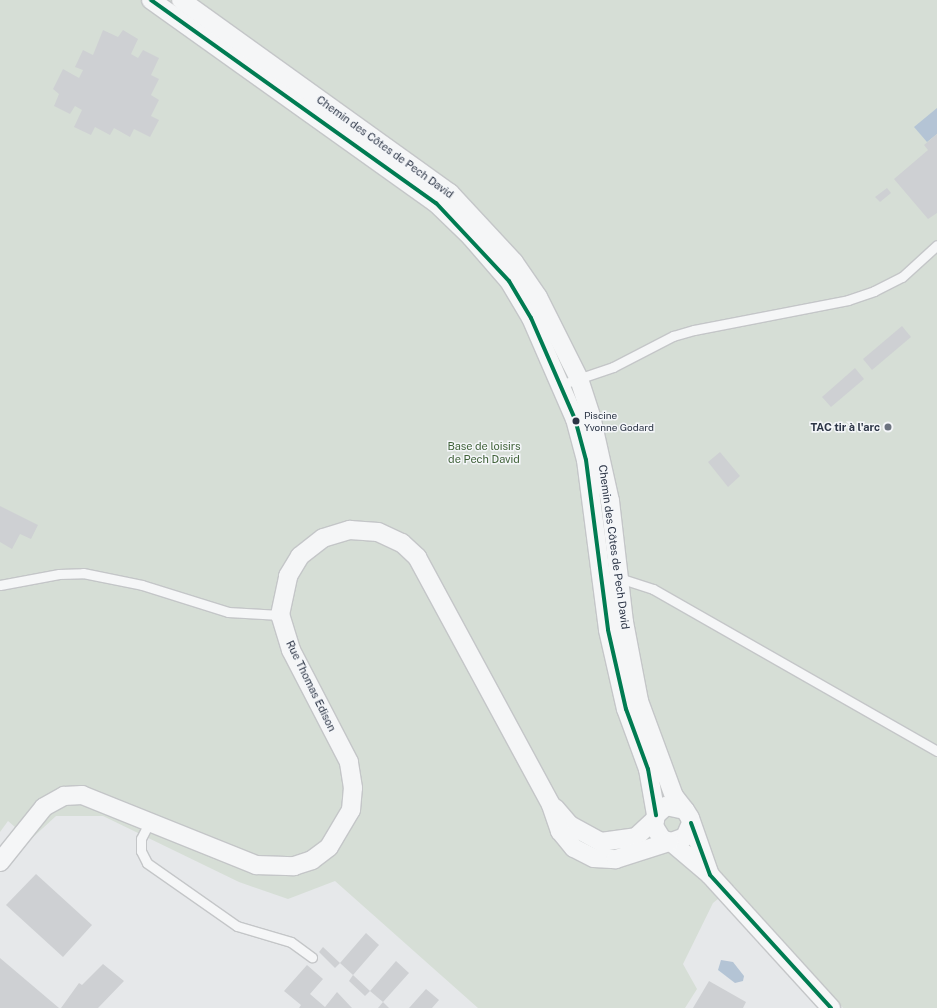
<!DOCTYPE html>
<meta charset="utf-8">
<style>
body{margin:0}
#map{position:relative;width:937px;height:1008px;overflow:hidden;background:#e6e8ea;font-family:"Public Sans",sans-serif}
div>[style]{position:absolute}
.green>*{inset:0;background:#d6ded6}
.water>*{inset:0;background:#b4c4d5}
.building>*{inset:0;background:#ced0d3}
.roads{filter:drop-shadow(1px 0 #c4c6c8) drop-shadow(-1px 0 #c4c6c8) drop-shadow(0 1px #c4c6c8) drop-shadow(0 -1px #c4c6c8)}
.service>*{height:9px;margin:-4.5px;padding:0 4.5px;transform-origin:4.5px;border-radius:4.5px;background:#f5f6f7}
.minor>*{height:18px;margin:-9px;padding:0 9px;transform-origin:9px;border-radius:9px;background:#f5f6f7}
.bus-1>*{height:4px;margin:-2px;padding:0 2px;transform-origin:2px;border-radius:2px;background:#007c52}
.dots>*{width:11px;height:11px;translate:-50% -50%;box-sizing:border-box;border:2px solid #f4f6f9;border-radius:50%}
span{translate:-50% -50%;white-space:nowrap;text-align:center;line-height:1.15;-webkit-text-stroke:3px #f4f6f9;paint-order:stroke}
.bus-label{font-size:10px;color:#2b3445}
.left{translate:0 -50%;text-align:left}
.street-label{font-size:11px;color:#2b3445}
.poi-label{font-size:11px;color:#2b3445;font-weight:700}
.right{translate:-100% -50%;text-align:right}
.park-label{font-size:11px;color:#3f6138}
</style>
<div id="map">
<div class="green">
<i style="clip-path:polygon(0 0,937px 0,937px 1008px,843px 1008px,734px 886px,713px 903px,683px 964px,697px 989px,685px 1008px,478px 1008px,335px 881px,288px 899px,239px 882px,103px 816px,56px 816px,30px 840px,8px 821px,0 832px)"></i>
</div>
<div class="water">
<i style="clip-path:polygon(937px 108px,937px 134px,927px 142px,914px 127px)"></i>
<i style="clip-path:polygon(721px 960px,733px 962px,744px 976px,743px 981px,735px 983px,718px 970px)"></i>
</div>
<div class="building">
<i style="clip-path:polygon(103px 30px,118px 37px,123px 30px,138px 39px,131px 54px,138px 58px,143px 50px,159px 58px,151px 75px,159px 79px,151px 95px,159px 100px,151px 116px,159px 120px,150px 137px,134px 129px,130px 137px,114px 128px,110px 135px,95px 127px,91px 135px,74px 127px,82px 110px,75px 106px,70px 114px,54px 106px,59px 94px,53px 89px,63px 69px,79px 78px,83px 70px,75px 67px,83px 50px,93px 55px)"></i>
<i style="clip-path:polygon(937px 134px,937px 213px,928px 219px,894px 179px,928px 150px,924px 145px)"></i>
<i style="clip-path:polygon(887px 188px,891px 193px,880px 202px,875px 197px)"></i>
<i style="clip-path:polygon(902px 326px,911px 337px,872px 370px,863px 359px)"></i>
<i style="clip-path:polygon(855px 368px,864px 379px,831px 407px,822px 397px)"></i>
<i style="clip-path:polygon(720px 452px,740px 476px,728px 487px,708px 462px)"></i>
<i style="clip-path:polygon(0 506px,38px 525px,31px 539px,20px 534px,12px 549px,0 542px)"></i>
<i style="clip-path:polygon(36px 874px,92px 925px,63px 957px,6px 905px)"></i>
<i style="clip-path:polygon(366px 933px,379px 945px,353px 975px,340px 963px)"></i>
<i style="clip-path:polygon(323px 947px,340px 963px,335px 968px,319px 952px)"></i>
<i style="clip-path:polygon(0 958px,59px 1008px,0 1008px)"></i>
<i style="clip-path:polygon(396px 961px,409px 973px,383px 1002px,370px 991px)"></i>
<i style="clip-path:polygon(103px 964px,124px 981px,98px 1008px,61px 1008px,79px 983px,82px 985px)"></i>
<i style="clip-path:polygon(307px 965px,323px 979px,310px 994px,325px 1007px,337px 992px,352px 1008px,299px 1008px,301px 1005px,284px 991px)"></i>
<i style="clip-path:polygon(353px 975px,370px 991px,365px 996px,349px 981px)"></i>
<i style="clip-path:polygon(709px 981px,746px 1002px,743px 1008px,693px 1008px)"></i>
<i style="clip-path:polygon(426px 989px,439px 1000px,432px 1008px,409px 1008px)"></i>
<i style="clip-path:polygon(383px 1002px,389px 1008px,378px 1008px)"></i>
</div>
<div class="roads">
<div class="service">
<i style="left:563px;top:384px;width:53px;rotate:-18.8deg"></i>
<i style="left:613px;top:367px;width:68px;rotate:-27.3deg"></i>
<i style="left:673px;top:336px;width:22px;rotate:-16deg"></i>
<i style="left:694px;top:330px;width:157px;rotate:-11deg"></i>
<i style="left:848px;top:300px;width:28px;rotate:-19deg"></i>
<i style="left:874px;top:291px;width:31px;rotate:-27deg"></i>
<i style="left:902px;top:277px;width:47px;rotate:-42.4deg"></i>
<i style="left:616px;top:577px;width:39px;rotate:18deg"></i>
<i style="left:653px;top:589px;width:327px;rotate:29.7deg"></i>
<i style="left:0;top:585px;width:60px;rotate:-10.6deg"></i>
<i style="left:59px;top:574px;width:24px;rotate:-2deg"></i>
<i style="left:83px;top:573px;width:60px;rotate:11.5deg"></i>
<i style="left:142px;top:585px;width:90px;rotate:17.4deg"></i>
<i style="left:228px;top:612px;width:52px;rotate:3.3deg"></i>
<i style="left:150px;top:821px;width:20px;rotate:117deg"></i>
<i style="left:141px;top:839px;width:12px;rotate:90deg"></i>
<i style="left:141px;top:851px;width:13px;rotate:63deg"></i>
<i style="left:147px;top:863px;width:110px;rotate:35deg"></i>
<i style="left:237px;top:926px;width:56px;rotate:16.5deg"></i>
<i style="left:291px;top:942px;width:26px;rotate:36deg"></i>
</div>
<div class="minor">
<i style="left:151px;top:0;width:350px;rotate:35.5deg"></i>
<i style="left:436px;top:203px;width:49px;rotate:44.2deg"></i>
<i style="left:471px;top:237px;width:58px;rotate:49.2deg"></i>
<i style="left:509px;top:281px;width:43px;rotate:59.3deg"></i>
<i style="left:531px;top:318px;width:110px;rotate:66.5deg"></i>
<i style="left:575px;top:419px;width:42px;rotate:75deg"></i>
<i style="left:586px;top:460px;width:171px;rotate:82.6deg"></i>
<i style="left:608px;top:630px;width:81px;rotate:77.2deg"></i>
<i style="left:626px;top:709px;width:64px;rotate:69.9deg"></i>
<i style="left:648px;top:769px;width:47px;rotate:80.1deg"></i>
<i style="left:181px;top:0;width:331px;rotate:35.7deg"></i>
<i style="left:450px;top:193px;width:94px;rotate:47.2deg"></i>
<i style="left:514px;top:262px;width:42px;rotate:55.6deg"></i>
<i style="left:538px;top:297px;width:92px;rotate:63.4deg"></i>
<i style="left:579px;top:379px;width:39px;rotate:72deg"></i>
<i style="left:591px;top:416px;width:87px;rotate:77.4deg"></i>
<i style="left:610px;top:501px;width:122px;rotate:83.4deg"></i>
<i style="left:624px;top:622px;width:80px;rotate:79.2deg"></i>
<i style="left:639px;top:701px;width:101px;rotate:69.8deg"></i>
<i style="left:674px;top:796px;width:18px;rotate:52deg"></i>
<i style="left:555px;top:808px;width:23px;rotate:49deg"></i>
<i style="left:570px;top:825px;width:35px;rotate:29deg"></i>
<i style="left:601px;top:842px;width:35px;rotate:-8deg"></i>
<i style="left:636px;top:837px;width:26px;rotate:-43deg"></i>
<i style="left:691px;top:823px;width:15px;rotate:113deg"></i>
<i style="left:685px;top:837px;width:15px;rotate:160deg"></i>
<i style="left:671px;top:842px;width:9px;rotate:-162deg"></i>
<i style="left:662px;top:839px;width:15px;rotate:-122deg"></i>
<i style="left:654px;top:826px;width:11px;rotate:-80deg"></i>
<i style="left:656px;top:815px;width:13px;rotate:-42deg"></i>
<i style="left:666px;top:806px;width:19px;rotate:12deg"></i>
<i style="left:685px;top:810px;width:9px;rotate:58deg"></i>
<i style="left:690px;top:818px;width:60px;rotate:70.7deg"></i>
<i style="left:671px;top:842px;width:51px;rotate:40.2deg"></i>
<i style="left:710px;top:875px;width:180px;rotate:47.7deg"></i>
<i style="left:0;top:862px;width:70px;rotate:-51.3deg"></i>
<i style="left:44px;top:807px;width:23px;rotate:-29deg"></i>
<i style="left:64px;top:796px;width:18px;rotate:-3deg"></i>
<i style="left:82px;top:795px;width:188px;rotate:21.9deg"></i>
<i style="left:256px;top:865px;width:38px;rotate:2deg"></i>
<i style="left:294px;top:866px;width:19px;rotate:-18deg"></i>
<i style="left:312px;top:860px;width:21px;rotate:-37deg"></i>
<i style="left:329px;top:847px;width:43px;rotate:-59.3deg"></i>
<i style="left:351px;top:810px;width:22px;rotate:-85deg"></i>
<i style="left:353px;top:788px;width:26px;rotate:-99deg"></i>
<i style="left:349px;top:762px;width:126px;rotate:-117.4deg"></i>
<i style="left:291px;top:650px;width:37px;rotate:-107deg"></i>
<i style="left:280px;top:615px;width:40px;rotate:-78deg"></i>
<i style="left:288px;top:576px;width:23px;rotate:-59deg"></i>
<i style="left:300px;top:556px;width:29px;rotate:-38deg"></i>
<i style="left:323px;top:538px;width:28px;rotate:-17deg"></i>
<i style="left:350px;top:530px;width:28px;rotate:4deg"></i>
<i style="left:378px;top:532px;width:26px;rotate:25deg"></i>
<i style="left:402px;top:543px;width:21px;rotate:43deg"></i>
<i style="left:417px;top:557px;width:282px;rotate:61.6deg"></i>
<i style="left:551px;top:805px;width:28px;rotate:71deg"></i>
<i style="left:560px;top:831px;width:22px;rotate:51deg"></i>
<i style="left:574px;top:848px;width:22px;rotate:27deg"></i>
<i style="left:594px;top:858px;width:22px;rotate:3deg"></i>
<i style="left:616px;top:859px;width:56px;rotate:-17.8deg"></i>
</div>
</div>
<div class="bus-1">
<i style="left:151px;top:0;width:350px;rotate:35.5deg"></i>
<i style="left:436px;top:203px;width:107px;rotate:46.9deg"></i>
<i style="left:509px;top:281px;width:43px;rotate:59.3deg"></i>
<i style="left:531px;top:318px;width:110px;rotate:66.5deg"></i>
<i style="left:575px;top:419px;width:42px;rotate:75deg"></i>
<i style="left:586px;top:460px;width:171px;rotate:82.6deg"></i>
<i style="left:608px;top:630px;width:81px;rotate:77.2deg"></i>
<i style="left:626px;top:709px;width:64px;rotate:69.9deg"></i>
<i style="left:648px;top:769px;width:47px;rotate:80.1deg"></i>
<i style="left:691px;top:823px;width:55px;rotate:69.9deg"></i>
<i style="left:710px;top:875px;width:180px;rotate:47.7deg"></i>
</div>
<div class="dots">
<i style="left:576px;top:421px;background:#2b3445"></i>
<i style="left:888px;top:427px;background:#6c737f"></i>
</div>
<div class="bus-label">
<span class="left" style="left:584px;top:421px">Piscine<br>Yvonne Godard</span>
</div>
<div class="street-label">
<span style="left:385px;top:147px;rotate:36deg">Chemin des Côtes de Pech David</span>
<span style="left:614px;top:547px;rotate:82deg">Chemin des Côtes de Pech David</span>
<span style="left:311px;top:686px;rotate:64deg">Rue Thomas Edison</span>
</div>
<div class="poi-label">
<span class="right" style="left:880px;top:427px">TAC tir à l'arc</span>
</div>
<div class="park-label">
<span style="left:484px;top:453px">Base de loisirs<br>de Pech David</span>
</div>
</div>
